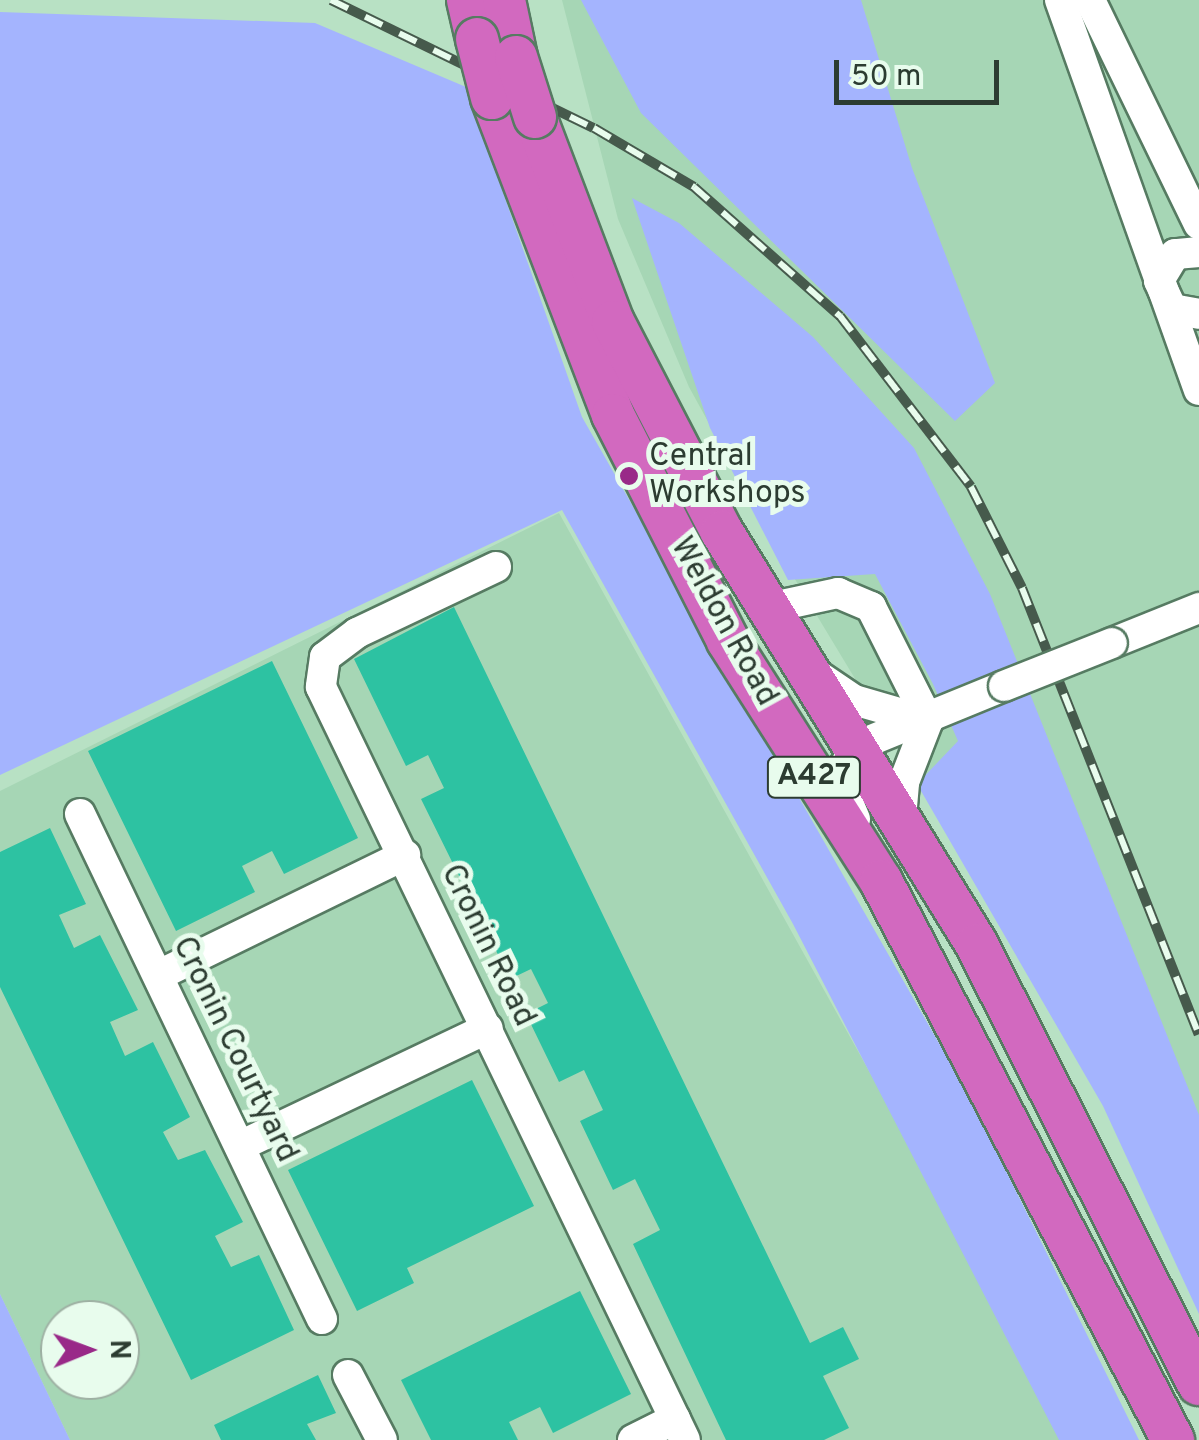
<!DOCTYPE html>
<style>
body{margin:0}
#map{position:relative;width:1199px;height:1440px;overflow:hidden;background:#b8e1c4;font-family:Overpass,sans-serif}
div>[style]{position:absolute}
.built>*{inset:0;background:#a6d6b5}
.green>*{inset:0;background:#a4b4fe}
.building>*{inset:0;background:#2dc2a2}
.roads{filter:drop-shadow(2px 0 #567b62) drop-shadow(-2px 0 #567b62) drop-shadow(0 2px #567b62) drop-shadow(0 -2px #567b62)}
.minor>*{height:30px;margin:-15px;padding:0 15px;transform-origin:15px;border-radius:15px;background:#fff}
.highway>*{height:42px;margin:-21px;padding:0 21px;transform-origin:21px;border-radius:21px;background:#d269bf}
.rail>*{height:10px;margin-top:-5px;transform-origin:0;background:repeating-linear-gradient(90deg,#e8fced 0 19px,#465a4c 0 38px);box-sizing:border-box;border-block:2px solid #465a4c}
.bridges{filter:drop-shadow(2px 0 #567b62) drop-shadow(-2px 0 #567b62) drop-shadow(0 2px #567b62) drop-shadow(0 -2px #567b62)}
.minor-bridge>*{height:30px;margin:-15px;padding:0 15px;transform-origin:15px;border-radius:15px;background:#fff}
.highway-bridge>*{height:42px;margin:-21px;padding:0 21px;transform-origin:21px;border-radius:21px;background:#d269bf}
.dots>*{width:28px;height:28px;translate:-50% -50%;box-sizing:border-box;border:5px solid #e8fced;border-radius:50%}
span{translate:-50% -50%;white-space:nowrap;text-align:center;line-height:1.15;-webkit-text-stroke:10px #e8fced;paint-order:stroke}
.shield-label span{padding:2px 8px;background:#e8fced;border:2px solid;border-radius:8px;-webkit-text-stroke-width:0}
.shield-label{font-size:30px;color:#2c3c31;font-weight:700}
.poi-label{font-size:32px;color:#2c3c31}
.left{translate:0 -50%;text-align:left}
.street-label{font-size:32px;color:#2c3c31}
.north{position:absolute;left:40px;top:1300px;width:100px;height:100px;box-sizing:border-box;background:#e8fced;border:2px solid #9dafa2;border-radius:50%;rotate:89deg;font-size:28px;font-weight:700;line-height:40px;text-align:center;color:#2c3c31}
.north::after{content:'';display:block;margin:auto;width:35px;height:45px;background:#992988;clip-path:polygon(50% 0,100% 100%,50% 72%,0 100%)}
.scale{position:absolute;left:834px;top:60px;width:165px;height:45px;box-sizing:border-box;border:5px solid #2c3c31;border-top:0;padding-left:12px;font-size:30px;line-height:35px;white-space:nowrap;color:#2c3c31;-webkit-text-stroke:8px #e8fced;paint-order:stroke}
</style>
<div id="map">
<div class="built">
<i style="clip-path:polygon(562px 0,1199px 0,1199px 1294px,1110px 1101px,793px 576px,689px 387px,618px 219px)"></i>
<i style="clip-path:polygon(evenodd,559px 513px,1074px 1440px,70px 1440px,0 1294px,0 791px,559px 513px,60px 1320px,120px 1320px,120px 1380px,60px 1380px,60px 1320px)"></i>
</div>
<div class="green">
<i style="clip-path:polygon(581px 0,861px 0,912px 168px,995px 383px,955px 421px,641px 113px)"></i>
<i style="clip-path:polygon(0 12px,315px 23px,466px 87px,582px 417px,969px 1096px,1139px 1440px,1059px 1440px,793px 924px,562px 510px,0 775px)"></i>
<i style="clip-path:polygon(632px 198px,679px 223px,813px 337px,914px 448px,990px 594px,1199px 1115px,1199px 1314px,1103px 1106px,917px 784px,958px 741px,933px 684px,875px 574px,788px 580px,710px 428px)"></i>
<i style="clip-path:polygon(0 1294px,70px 1440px,0 1440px)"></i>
</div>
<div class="building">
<i style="clip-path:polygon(454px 607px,810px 1343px,843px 1327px,859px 1359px,823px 1376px,849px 1428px,824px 1440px,726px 1440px,633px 1244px,660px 1230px,635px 1179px,613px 1190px,580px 1121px,603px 1110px,584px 1070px,559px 1082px,526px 1014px,548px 1003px,531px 969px,510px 979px,421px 799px,444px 788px,428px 755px,406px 766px,354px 659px)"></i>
<i style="clip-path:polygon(272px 661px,358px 838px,284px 874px,272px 851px,242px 866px,255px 892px,176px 931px,88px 751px)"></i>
<i style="clip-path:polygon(50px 828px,86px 904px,59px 915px,74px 948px,100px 935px,138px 1010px,110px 1022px,125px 1056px,153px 1042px,190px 1117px,163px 1132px,178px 1160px,205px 1150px,243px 1222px,215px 1236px,231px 1267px,259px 1255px,294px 1330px,191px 1380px,0 987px,0 852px)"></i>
<i style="clip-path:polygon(472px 1080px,534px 1206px,407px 1268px,414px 1283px,357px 1311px,288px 1170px)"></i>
<i style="clip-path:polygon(580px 1291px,631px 1394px,553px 1433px,540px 1407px,509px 1422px,518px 1440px,431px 1440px,401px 1380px)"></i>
<i style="clip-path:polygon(318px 1375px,336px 1413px,307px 1424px,316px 1440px,221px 1440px,214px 1425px)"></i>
</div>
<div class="roads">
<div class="minor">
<i style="left:1060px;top:0;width:414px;rotate:70.4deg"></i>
<i style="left:1090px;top:0;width:249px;rotate:64.1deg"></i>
<i style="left:1199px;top:252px;width:24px;rotate:175deg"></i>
<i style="left:1175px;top:254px;width:31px;rotate:121deg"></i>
<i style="left:1159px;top:281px;width:31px;rotate:65deg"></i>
<i style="left:1172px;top:309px;width:27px;rotate:10deg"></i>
<i style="left:496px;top:567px;width:154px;rotate:154.6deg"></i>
<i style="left:357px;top:633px;width:40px;rotate:143deg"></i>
<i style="left:325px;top:657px;width:30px;rotate:98deg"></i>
<i style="left:321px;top:687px;width:836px;rotate:64.2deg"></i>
<i style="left:768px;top:608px;width:72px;rotate:-12.1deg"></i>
<i style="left:838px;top:593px;width:36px;rotate:23deg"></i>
<i style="left:871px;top:607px;width:127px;rotate:63.2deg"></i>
<i style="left:1112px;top:643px;width:94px;rotate:-21.9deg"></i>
<i style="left:817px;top:675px;width:45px;rotate:34deg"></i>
<i style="left:854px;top:700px;width:69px;rotate:16.1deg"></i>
<i style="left:80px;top:814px;width:560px;rotate:64.4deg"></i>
<i style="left:901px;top:818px;width:36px;rotate:-85deg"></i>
<i style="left:904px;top:782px;width:66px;rotate:-68.8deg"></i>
<i style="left:855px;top:819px;width:30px;rotate:-113deg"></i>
<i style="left:843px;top:791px;width:24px;rotate:-88deg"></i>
<i style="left:844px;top:767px;width:25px;rotate:-58deg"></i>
<i style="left:857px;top:746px;width:159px;rotate:-22.2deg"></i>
<i style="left:159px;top:975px;width:274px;rotate:-26deg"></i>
<i style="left:242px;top:1145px;width:272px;rotate:-25.4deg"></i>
<i style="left:348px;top:1375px;width:73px;rotate:62.4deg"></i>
<i style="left:633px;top:1440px;width:47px;rotate:-26.6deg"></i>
</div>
<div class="highway">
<i style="left:468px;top:0;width:40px;rotate:77deg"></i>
<i style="left:504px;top:0;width:58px;rotate:78.1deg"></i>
<i style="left:492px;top:98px;width:339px;rotate:69.1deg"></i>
<i style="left:613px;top:415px;width:254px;rotate:63deg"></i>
<i style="left:728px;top:641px;width:285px;rotate:57.5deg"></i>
<i style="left:881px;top:881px;width:631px;rotate:62.42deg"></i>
<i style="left:535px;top:117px;width:219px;rotate:69.2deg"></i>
<i style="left:613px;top:322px;width:237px;rotate:62.6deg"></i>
<i style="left:722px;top:532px;width:485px;rotate:58.3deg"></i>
<i style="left:977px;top:945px;width:492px;rotate:63.2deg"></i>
</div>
</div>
<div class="rail">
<i style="left:331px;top:0;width:292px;rotate:26deg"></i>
<i style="left:594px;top:128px;width:116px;rotate:30.5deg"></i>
<i style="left:694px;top:187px;width:195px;rotate:41.5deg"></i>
<i style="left:840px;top:316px;width:215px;rotate:52.5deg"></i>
<i style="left:971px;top:487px;width:113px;rotate:63.2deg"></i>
<i style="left:1022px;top:588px;width:480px;rotate:68.4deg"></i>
</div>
<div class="bridges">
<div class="minor-bridge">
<i style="left:1004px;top:686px;width:116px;rotate:-21.7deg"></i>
</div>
<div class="highway-bridge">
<i style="left:477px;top:39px;width:61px;rotate:75.7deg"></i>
<i style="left:516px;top:57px;width:63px;rotate:72.4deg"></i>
</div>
</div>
<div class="dots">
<i style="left:629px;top:476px;background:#992988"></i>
</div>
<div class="shield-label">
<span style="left:814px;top:777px">A427</span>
</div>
<div class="poi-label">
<span class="left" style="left:649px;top:476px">Central<br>Workshops</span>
</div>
<div class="street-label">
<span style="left:723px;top:622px;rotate:61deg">Weldon Road</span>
<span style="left:487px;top:946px;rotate:64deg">Cronin Road</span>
<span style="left:234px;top:1050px;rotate:64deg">Cronin Courtyard</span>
</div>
<div class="north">N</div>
<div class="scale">50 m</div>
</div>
